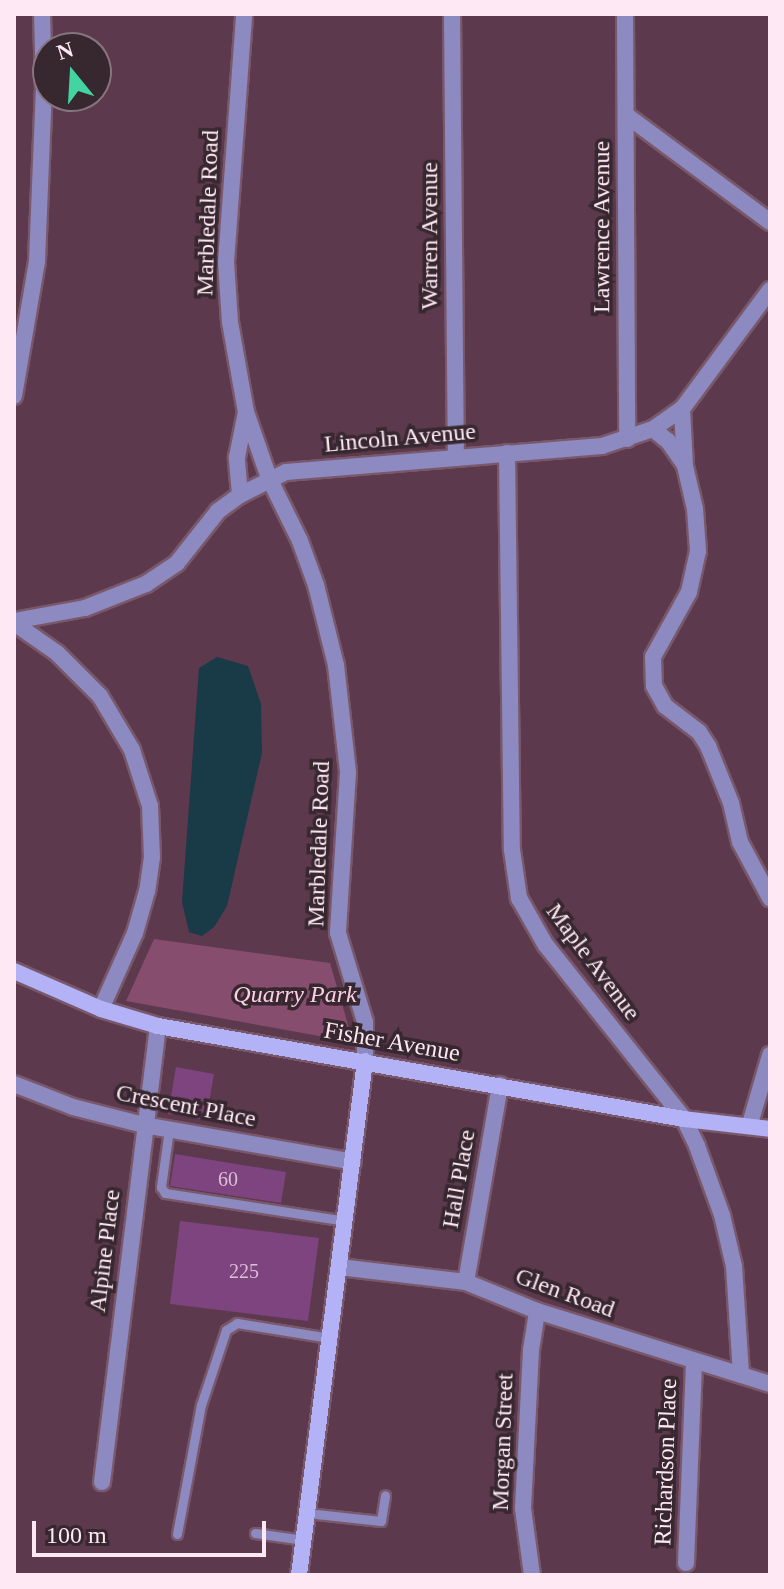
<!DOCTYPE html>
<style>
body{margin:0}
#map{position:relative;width:784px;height:1589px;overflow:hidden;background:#5c394d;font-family:"Times New Roman",serif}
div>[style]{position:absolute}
.green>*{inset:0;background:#874d6f}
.water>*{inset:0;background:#183b47}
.building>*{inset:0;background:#7d4480}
.roads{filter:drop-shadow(2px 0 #79586b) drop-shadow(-2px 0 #79586b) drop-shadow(0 2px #79586b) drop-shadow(0 -2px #79586b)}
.lane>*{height:9px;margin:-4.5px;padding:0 4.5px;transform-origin:4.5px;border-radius:4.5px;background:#8c8ac0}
.street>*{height:16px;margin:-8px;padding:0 8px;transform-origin:8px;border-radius:8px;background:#8c8ac0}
.secondary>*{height:16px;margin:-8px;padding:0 8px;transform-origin:8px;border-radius:8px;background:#b4b2f6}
span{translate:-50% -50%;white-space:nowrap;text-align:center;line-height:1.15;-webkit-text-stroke:7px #37272f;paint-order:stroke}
.number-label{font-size:20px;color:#debfd6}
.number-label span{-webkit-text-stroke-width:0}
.street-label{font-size:24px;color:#fee8f3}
.park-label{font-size:24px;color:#fccfe7;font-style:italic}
.frame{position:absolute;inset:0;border:16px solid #fee8f3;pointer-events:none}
.north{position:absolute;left:32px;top:32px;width:80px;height:80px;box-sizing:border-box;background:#37272f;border:2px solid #87747d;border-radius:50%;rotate:342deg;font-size:22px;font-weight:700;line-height:32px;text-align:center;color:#fee8f3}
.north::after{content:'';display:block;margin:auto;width:28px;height:36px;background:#42d4a1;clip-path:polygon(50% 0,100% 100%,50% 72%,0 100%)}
.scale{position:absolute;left:32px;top:1521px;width:234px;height:36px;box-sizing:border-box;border:4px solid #fee8f3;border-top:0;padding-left:10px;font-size:24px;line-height:28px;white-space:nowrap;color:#fee8f3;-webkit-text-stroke:6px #37272f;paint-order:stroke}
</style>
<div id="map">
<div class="green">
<i style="clip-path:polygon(154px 939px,330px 963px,349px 1028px,347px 1041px,126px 1001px)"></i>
</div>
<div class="water">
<i style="clip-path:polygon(217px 657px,248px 666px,261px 704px,262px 753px,227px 906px,214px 927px,202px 936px,189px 932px,182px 902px,199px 668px)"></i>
</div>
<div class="building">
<i style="clip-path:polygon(176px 1067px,214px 1074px,206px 1120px,168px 1114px)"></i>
<i style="clip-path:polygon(175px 1154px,286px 1172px,281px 1203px,170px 1186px)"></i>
<i style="clip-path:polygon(180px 1221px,319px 1238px,308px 1321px,170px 1304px)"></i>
</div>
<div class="roads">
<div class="lane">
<i style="left:169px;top:1129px;width:59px;rotate:97.9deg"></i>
<i style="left:161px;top:1187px;width:7px;rotate:56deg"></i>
<i style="left:165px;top:1193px;width:182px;rotate:8.8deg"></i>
<i style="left:307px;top:1513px;width:74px;rotate:6.2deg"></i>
<i style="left:381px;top:1521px;width:26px;rotate:-81deg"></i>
<i style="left:255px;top:1533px;width:49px;rotate:8.3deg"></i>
<i style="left:177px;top:1534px;width:131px;rotate:-79.5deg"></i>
<i style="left:201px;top:1405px;width:79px;rotate:-71.6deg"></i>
<i style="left:226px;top:1330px;width:13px;rotate:-32deg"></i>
<i style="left:237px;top:1323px;width:94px;rotate:9.2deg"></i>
</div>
<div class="street">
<i style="left:452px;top:14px;width:444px;rotate:89.5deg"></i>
<i style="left:625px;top:14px;width:425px;rotate:89.7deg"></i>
<i style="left:626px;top:115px;width:179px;rotate:36.6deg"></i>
<i style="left:14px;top:396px;width:137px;rotate:-80.3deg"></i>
<i style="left:37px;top:261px;width:172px;rotate:-87.7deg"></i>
<i style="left:44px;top:89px;width:75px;rotate:-91.5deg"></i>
<i style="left:682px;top:409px;width:57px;rotate:87deg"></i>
<i style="left:685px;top:466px;width:44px;rotate:76.9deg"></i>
<i style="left:695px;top:509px;width:42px;rotate:85.9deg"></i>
<i style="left:698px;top:551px;width:42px;rotate:102.4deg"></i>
<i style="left:689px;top:592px;width:74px;rotate:119deg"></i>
<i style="left:653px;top:657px;width:29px;rotate:88deg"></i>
<i style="left:654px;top:686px;width:23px;rotate:61deg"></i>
<i style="left:665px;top:706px;width:43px;rotate:37.4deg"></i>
<i style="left:699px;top:732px;width:17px;rotate:57deg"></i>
<i style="left:708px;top:746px;width:61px;rotate:68deg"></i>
<i style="left:731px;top:803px;width:40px;rotate:77deg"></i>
<i style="left:740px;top:842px;width:64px;rotate:61.8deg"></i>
<i style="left:246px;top:412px;width:70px;rotate:70.8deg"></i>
<i style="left:269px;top:478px;width:70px;rotate:63.8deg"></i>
<i style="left:300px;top:541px;width:47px;rotate:70deg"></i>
<i style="left:316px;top:585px;width:82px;rotate:76deg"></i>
<i style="left:336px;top:665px;width:108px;rotate:83.6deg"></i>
<i style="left:348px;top:772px;width:161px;rotate:93.6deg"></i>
<i style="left:338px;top:933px;width:93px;rotate:73.1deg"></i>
<i style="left:365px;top:1022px;width:39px;rotate:90deg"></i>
<i style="left:653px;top:429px;width:19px;rotate:39deg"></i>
<i style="left:668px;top:441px;width:28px;rotate:55deg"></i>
<i style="left:507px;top:453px;width:397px;rotate:89.3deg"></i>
<i style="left:512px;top:850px;width:49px;rotate:81.7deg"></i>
<i style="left:519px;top:898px;width:53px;rotate:60.5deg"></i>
<i style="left:545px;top:944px;width:223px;rotate:51.5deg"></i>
<i style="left:684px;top:1119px;width:30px;rotate:64deg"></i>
<i style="left:697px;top:1146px;width:73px;rotate:70.1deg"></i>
<i style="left:722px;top:1215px;width:52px;rotate:76.8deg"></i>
<i style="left:734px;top:1266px;width:109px;rotate:86.3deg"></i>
<i style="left:240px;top:495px;width:38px;rotate:-95deg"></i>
<i style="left:237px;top:457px;width:46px;rotate:-78.7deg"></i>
<i style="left:246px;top:412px;width:91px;rotate:-100.1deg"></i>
<i style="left:230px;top:322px;width:60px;rotate:-93.8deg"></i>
<i style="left:226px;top:262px;width:249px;rotate:-85.8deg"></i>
<i style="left:14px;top:621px;width:72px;rotate:-10.4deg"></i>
<i style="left:85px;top:608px;width:66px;rotate:-21.5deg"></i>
<i style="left:146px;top:584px;width:37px;rotate:-34deg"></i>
<i style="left:177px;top:563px;width:66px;rotate:-51.7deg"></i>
<i style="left:218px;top:511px;width:27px;rotate:-36deg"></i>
<i style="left:240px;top:495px;width:51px;rotate:-26.6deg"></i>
<i style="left:286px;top:472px;width:317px;rotate:-4.7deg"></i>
<i style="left:602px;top:446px;width:54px;rotate:-18.4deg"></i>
<i style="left:653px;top:429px;width:35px;rotate:-35deg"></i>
<i style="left:682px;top:409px;width:148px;rotate:-53.5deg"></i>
<i style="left:14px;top:623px;width:52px;rotate:34.9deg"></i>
<i style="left:57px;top:653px;width:61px;rotate:45deg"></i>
<i style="left:100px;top:696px;width:63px;rotate:59.3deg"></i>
<i style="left:132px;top:750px;width:59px;rotate:72.2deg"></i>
<i style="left:150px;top:806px;width:51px;rotate:87.8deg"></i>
<i style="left:152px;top:857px;width:34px;rotate:98deg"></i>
<i style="left:147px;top:891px;width:44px;rotate:105.9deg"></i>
<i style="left:135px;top:933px;width:83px;rotate:114.1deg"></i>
<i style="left:14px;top:1084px;width:63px;rotate:21.3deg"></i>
<i style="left:73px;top:1107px;width:73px;rotate:14.2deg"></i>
<i style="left:144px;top:1125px;width:212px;rotate:10deg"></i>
<i style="left:750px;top:1124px;width:72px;rotate:-73.8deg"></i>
<i style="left:339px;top:1267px;width:128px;rotate:6.7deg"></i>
<i style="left:466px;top:1282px;width:77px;rotate:22.2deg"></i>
<i style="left:537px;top:1311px;width:244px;rotate:17.4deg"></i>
<i style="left:466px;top:1282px;width:200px;rotate:-80.2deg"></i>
<i style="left:102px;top:1482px;width:459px;rotate:-83deg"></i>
<i style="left:686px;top:1563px;width:201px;rotate:-87.7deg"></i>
<i style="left:532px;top:1575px;width:68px;rotate:-97.7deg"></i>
<i style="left:523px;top:1508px;width:158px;rotate:-87.1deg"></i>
<i style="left:531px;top:1350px;width:39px;rotate:-81deg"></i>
</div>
<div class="secondary">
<i style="left:14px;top:971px;width:95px;rotate:23.6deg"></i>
<i style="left:101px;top:1009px;width:59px;rotate:16.6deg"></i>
<i style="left:158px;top:1026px;width:534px;rotate:10.03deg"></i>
<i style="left:684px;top:1119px;width:87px;rotate:6.6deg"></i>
<i style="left:299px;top:1575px;width:518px;rotate:-82.68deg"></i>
</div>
</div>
<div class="number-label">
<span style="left:228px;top:1179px">60</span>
<span style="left:244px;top:1271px">225</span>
</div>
<div class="street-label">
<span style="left:208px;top:213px;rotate:-88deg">Marbledale Road</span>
<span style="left:602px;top:227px;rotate:-90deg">Lawrence Avenue</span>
<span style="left:430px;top:236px;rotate:-90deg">Warren Avenue</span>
<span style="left:400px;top:438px;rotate:-5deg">Lincoln Avenue</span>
<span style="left:319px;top:844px;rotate:-88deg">Marbledale Road</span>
<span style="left:593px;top:962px;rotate:53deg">Maple Avenue</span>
<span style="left:392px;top:1042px;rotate:10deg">Fisher Avenue</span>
<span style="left:186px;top:1106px;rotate:11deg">Crescent Place</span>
<span style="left:459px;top:1179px;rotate:-80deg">Hall Place</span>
<span style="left:105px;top:1251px;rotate:-83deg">Alpine Place</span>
<span style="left:565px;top:1293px;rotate:20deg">Glen Road</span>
<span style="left:503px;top:1442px;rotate:-88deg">Morgan Street</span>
<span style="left:666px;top:1462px;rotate:-88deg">Richardson Place</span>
</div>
<div class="park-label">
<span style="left:295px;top:995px">Quarry Park</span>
</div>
<div class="frame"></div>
<div class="north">N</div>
<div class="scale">100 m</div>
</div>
